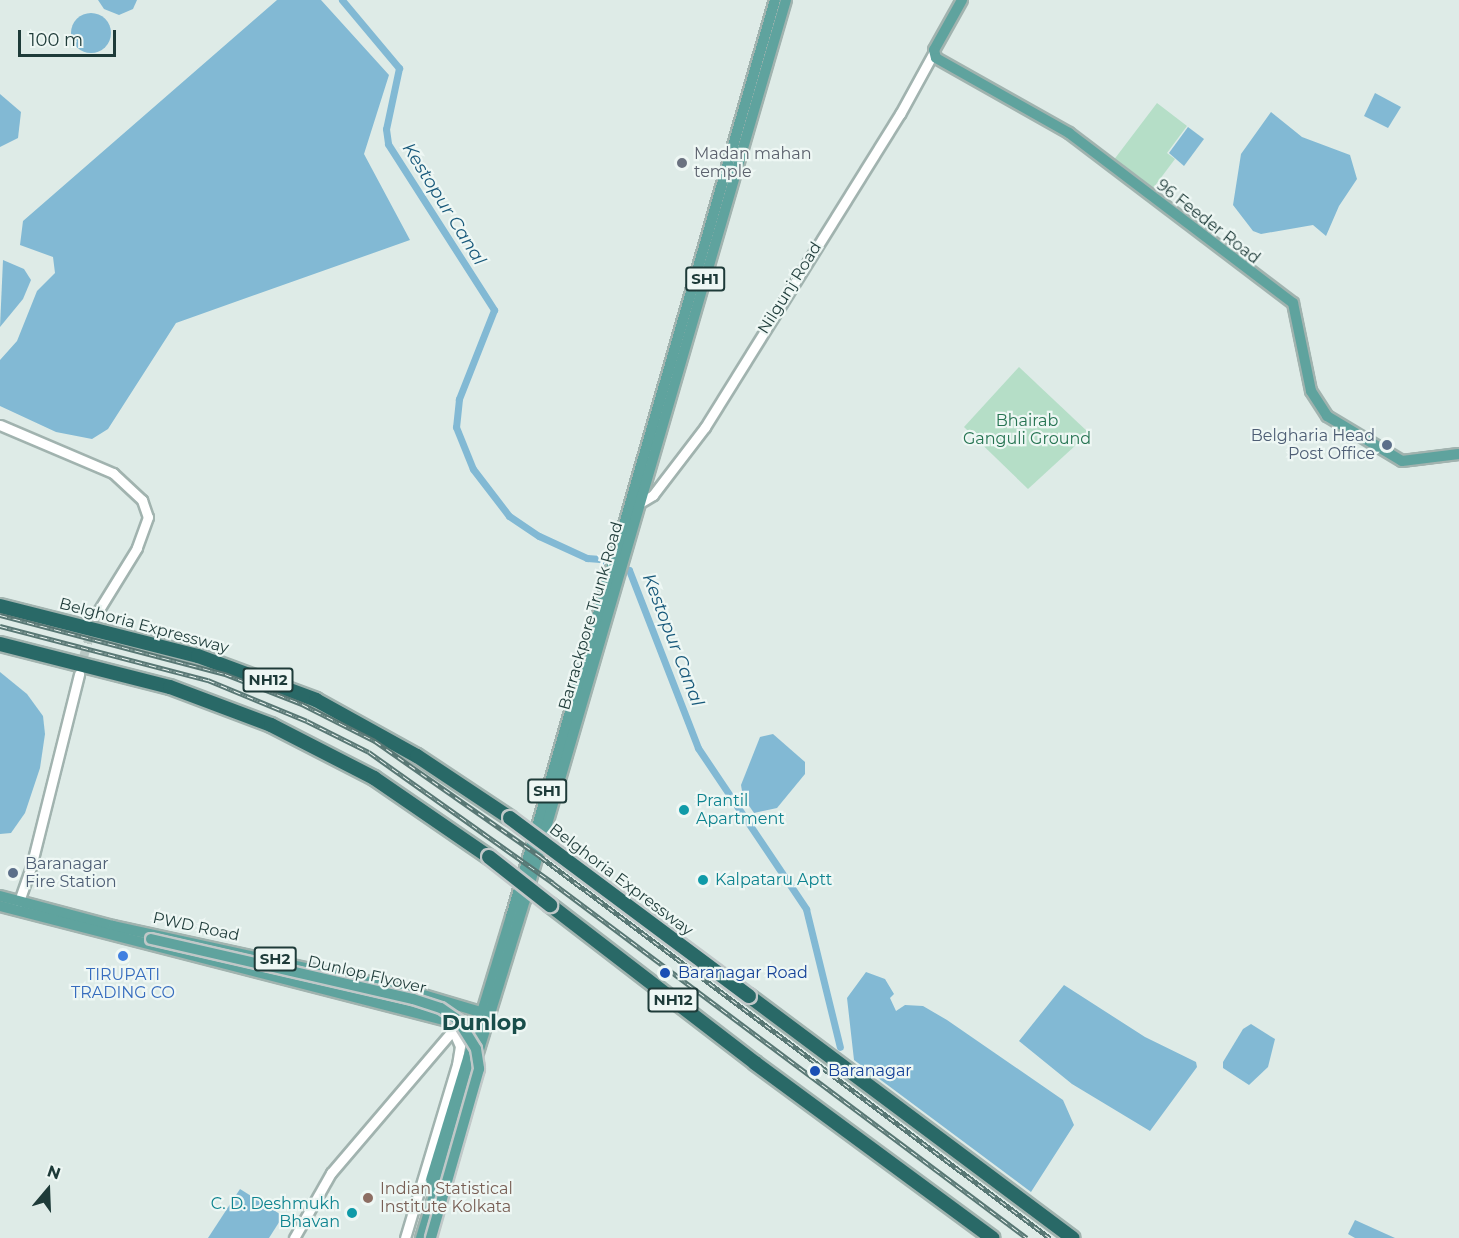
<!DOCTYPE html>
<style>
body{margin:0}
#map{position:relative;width:1459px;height:1238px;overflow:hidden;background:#deebe7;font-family:Montserrat,sans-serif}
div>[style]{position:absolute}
.green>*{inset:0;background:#b5dec7}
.water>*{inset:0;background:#82b9d4}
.round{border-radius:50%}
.canal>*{height:7px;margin:-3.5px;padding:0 3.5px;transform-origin:3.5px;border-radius:3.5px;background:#82b9d4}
.tertiary-tunnel>*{height:9px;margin-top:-4.5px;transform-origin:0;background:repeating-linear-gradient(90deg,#b8c8c4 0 9px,transparent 0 13.5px)}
.roads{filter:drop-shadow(2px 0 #a1b3af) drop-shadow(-2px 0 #a1b3af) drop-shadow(0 2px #a1b3af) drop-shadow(0 -2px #a1b3af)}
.tertiary>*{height:9px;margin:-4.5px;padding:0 4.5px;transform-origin:4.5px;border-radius:4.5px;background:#fff}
.primary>*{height:10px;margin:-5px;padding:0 5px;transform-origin:5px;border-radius:5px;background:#5fa39e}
.motorway>*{height:14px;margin:-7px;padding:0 7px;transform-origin:7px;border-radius:7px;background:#296967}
.rail>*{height:4.5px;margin-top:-2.25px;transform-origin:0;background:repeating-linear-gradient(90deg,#eef7f4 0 7px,#587774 0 14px);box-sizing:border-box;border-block:2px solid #587774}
.bridges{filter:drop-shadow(2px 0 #c0c8c8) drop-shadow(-2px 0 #c0c8c8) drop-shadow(0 2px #c0c8c8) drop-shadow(0 -2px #c0c8c8)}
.primary-bridge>*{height:10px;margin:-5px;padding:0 5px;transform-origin:5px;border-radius:5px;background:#5fa39e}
.motorway-bridge>*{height:14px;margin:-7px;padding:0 7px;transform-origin:7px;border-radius:7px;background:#296967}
.dots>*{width:16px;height:16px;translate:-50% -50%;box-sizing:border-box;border:3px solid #eef7f4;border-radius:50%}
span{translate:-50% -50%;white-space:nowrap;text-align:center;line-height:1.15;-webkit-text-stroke:4.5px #eef7f4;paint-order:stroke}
.shield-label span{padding:2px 4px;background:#eef7f4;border:2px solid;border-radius:4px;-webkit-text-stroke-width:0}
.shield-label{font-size:15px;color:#1e3b39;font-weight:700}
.worship-label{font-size:16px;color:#5b616d}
.left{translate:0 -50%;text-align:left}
.street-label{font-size:16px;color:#1e3b39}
.park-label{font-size:16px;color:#267452}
.service-label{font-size:16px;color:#4e5e75}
.right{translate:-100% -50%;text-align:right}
.culture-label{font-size:16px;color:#0d838f}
.transit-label{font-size:16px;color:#164399}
.shop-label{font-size:16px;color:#366cbe}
.education-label{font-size:16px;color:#785e54}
.water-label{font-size:18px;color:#16587a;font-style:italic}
.district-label{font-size:22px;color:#194e4b;font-weight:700}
.north{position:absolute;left:18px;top:1160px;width:60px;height:60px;-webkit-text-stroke:4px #eef7f4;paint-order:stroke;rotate:19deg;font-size:16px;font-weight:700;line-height:24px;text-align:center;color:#1e3b39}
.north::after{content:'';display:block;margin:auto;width:21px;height:27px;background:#1e3b39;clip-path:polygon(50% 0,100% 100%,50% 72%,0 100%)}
.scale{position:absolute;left:18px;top:30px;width:98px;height:27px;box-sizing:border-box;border:3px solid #1e3b39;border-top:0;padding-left:8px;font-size:18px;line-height:21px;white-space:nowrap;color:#1e3b39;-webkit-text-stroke:4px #eef7f4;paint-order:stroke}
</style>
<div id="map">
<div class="green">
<i style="clip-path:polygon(1157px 103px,1187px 126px,1167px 153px,1175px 159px,1151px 191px,1113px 161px)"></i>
<i style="clip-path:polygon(1019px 367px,1089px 433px,1028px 489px,964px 427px)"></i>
</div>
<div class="water">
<i style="clip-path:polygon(98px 0,137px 0,133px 9px,119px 15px,104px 9px)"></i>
<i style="clip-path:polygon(277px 0,321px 0,389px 75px,364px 154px,410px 240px,176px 323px,108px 429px,92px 439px,56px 432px,0 406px,0 360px,17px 341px,37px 291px,55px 273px,53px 257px,20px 245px,23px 221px)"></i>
<i class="round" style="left:71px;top:13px;width:40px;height:40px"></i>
<i style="clip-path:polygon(1375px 93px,1401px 107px,1388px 128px,1364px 116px)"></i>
<i style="clip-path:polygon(0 94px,21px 112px,18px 138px,0 147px)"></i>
<i style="clip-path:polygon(1271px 112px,1302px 137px,1350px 155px,1357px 179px,1339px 206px,1326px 236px,1313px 225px,1261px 234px,1253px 231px,1233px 205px,1241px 154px)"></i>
<i style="clip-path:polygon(1188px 127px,1204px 139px,1184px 166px,1169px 153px)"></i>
<i style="clip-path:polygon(3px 260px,24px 269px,31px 280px,23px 299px,0 327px)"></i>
<i style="clip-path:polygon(0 672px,27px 694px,43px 716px,45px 734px,40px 768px,25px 813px,11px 833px,0 834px)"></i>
<i style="clip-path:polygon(773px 734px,805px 762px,805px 774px,777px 808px,754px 813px,743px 797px,741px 785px,760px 737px)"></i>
<i style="clip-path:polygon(866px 972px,885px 979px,894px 994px,890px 998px,896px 1011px,905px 1005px,923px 1006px,947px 1020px,1063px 1100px,1074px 1125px,1031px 1192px,854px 1060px,847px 998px)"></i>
<i style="clip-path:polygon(1064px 985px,1145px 1037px,1196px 1062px,1197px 1067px,1150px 1131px,1072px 1084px,1019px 1041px)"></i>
<i style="clip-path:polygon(1251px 1024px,1275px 1039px,1268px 1067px,1249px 1085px,1223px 1068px,1223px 1062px,1243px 1029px)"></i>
<i style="clip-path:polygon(240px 1189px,283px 1216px,269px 1238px,208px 1238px)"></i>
<i style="clip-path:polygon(1355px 1220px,1395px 1238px,1355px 1238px,1348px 1234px)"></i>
</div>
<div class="canal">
<i style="left:342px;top:0;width:89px;rotate:50deg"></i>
<i style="left:399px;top:68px;width:62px;rotate:102deg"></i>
<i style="left:386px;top:129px;width:15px;rotate:82deg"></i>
<i style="left:388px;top:144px;width:197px;rotate:57.4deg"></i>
<i style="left:494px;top:310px;width:96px;rotate:111.5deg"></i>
<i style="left:459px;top:399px;width:28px;rotate:96deg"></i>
<i style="left:456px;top:427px;width:45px;rotate:68deg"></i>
<i style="left:473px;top:469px;width:59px;rotate:52.5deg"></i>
<i style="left:509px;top:516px;width:36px;rotate:34deg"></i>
<i style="left:539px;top:536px;width:53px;rotate:24.6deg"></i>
<i style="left:587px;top:558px;width:13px;rotate:4deg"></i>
<i style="left:600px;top:559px;width:31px;rotate:21deg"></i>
<i style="left:629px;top:570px;width:191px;rotate:68.8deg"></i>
<i style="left:698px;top:748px;width:194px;rotate:56.1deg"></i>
<i style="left:806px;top:909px;width:142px;rotate:76.2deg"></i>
</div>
<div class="tertiary-tunnel">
<i style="left:80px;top:669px;width:55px;rotate:-74.2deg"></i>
</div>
<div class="roads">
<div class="tertiary">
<i style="left:0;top:425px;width:123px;rotate:23deg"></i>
<i style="left:113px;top:473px;width:40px;rotate:43deg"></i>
<i style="left:142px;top:500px;width:18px;rotate:71deg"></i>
<i style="left:148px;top:517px;width:33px;rotate:110deg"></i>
<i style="left:137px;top:548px;width:80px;rotate:121.7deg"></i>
<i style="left:635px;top:506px;width:21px;rotate:-31deg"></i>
<i style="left:653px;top:495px;width:86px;rotate:-52.6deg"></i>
<i style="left:705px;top:427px;width:369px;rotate:-58.1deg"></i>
<i style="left:900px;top:114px;width:71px;rotate:-61.3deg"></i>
<i style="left:17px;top:907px;width:42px;rotate:-70.7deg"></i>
<i style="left:31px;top:867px;width:199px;rotate:-76deg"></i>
<i style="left:294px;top:1238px;width:75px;rotate:-60.4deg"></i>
<i style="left:331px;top:1173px;width:189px;rotate:-49.5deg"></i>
<i style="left:405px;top:1238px;width:181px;rotate:-73.3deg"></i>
<i style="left:457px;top:1065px;width:19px;rotate:-81deg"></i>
<i style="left:460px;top:1046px;width:22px;rotate:-114deg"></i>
</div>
<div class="primary">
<i style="left:962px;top:0;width:57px;rotate:119.2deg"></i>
<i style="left:934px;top:50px;width:8px;rotate:76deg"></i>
<i style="left:936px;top:58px;width:153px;rotate:29.4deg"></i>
<i style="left:1069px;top:133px;width:281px;rotate:37.2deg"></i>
<i style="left:1293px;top:303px;width:90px;rotate:78.4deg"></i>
<i style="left:1311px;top:391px;width:30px;rotate:57deg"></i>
<i style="left:1327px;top:416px;width:87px;rotate:31deg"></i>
<i style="left:1402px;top:461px;width:57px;rotate:-7deg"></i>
<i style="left:0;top:896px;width:117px;rotate:14.9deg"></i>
<i style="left:113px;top:926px;width:304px;rotate:12.3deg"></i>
<i style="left:410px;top:991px;width:80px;rotate:16.6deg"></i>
<i style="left:0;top:906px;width:499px;rotate:14.4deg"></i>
<i style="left:431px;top:1180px;width:275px;rotate:-73.1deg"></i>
<i style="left:511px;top:917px;width:954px;rotate:-73.94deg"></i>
<i style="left:421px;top:1238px;width:354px;rotate:-72.9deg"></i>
<i style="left:525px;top:900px;width:937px;rotate:-73.83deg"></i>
</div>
<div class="motorway">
<i style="left:0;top:606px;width:204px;rotate:14.2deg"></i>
<i style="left:198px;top:656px;width:126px;rotate:20.4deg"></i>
<i style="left:316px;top:700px;width:115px;rotate:29deg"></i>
<i style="left:417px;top:756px;width:112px;rotate:33.7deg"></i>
<i style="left:0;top:644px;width:175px;rotate:14.2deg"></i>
<i style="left:170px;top:687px;width:108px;rotate:20.6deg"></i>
<i style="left:271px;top:725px;width:116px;rotate:27.2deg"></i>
<i style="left:374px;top:778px;width:140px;rotate:34.5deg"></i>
<i style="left:550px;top:905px;width:259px;rotate:37.6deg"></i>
<i style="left:755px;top:1063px;width:295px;rotate:36.4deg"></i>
<i style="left:749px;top:996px;width:404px;rotate:36.8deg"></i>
</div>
</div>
<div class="rail">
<i style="left:0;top:615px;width:233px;rotate:14.7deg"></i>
<i style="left:225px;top:674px;width:83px;rotate:21.3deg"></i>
<i style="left:302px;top:704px;width:82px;rotate:26.9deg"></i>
<i style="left:375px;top:741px;width:203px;rotate:34.9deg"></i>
<i style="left:541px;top:857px;width:636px;rotate:36.82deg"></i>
<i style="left:0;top:626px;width:215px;rotate:14.6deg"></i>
<i style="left:208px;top:680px;width:107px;rotate:22.5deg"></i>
<i style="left:307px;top:721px;width:69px;rotate:26.6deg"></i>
<i style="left:369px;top:752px;width:226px;rotate:35.4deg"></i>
<i style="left:553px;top:883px;width:592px;rotate:36.83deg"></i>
</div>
<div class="bridges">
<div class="primary-bridge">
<i style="left:151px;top:939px;width:269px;rotate:12.9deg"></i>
<i style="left:413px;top:999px;width:29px;rotate:18deg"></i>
<i style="left:441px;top:1008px;width:21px;rotate:35deg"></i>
<i style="left:458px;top:1020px;width:34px;rotate:58deg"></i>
<i style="left:476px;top:1049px;width:20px;rotate:81deg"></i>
<i style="left:479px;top:1069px;width:176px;rotate:105.9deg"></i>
</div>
<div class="motorway-bridge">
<i style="left:510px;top:818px;width:298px;rotate:36.7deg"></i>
<i style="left:489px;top:857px;width:78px;rotate:38.2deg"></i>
</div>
</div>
<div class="dots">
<i style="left:682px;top:163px;background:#6b7280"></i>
<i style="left:1387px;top:445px;background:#5c6f8a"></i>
<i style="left:684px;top:810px;background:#0f9aa8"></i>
<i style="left:13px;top:873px;background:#5c6f8a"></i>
<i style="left:703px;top:880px;background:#0f9aa8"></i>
<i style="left:123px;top:956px;background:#3f7fe0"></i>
<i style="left:665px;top:973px;background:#1a4fb4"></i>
<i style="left:815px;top:1071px;background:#1a4fb4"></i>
<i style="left:368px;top:1198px;background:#8d6e63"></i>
<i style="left:352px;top:1213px;background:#0f9aa8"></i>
</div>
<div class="shield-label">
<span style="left:705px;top:279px">SH1</span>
<span style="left:268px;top:680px">NH12</span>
<span style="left:547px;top:791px">SH1</span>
<span style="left:275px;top:959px">SH2</span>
<span style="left:673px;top:1000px">NH12</span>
</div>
<div class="worship-label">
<span class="left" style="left:694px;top:163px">Madan mahan<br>temple</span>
</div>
<div class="street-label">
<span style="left:1208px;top:222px;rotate:38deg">96 Feeder Road</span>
<span style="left:790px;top:288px;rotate:-58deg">Nilgunj Road</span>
<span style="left:591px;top:616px;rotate:-74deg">Barrackpore Trunk Road</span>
<span style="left:144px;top:626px;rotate:15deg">Belghoria Expressway</span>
<span style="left:621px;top:880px;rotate:37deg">Belghoria Expressway</span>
<span style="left:196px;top:927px;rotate:12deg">PWD Road</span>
<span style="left:367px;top:975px;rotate:13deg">Dunlop Flyover</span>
</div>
<div class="park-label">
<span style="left:1027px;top:430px">Bhairab<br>Ganguli Ground</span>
</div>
<div class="service-label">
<span class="right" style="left:1375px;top:445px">Belgharia Head<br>Post Office</span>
<span class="left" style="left:25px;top:873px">Baranagar<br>Fire Station</span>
</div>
<div class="culture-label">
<span class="left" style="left:696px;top:810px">Prantil<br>Apartment</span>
<span class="left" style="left:715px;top:880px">Kalpataru Aptt</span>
<span class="right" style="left:340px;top:1213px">C. D. Deshmukh<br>Bhavan</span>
</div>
<div class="transit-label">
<span class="left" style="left:678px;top:973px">Baranagar Road</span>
<span class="left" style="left:828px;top:1071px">Baranagar</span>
</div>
<div class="shop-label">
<span style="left:123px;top:984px">TIRUPATI<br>TRADING CO</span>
</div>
<div class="education-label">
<span class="left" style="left:380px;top:1198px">Indian Statistical<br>Institute Kolkata</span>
</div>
<div class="water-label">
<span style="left:444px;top:204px;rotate:58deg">Kestopur Canal</span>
<span style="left:673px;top:640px;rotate:69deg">Kestopur Canal</span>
</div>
<div class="district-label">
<span style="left:484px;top:1023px">Dunlop</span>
</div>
<div class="north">N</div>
<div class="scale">100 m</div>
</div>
